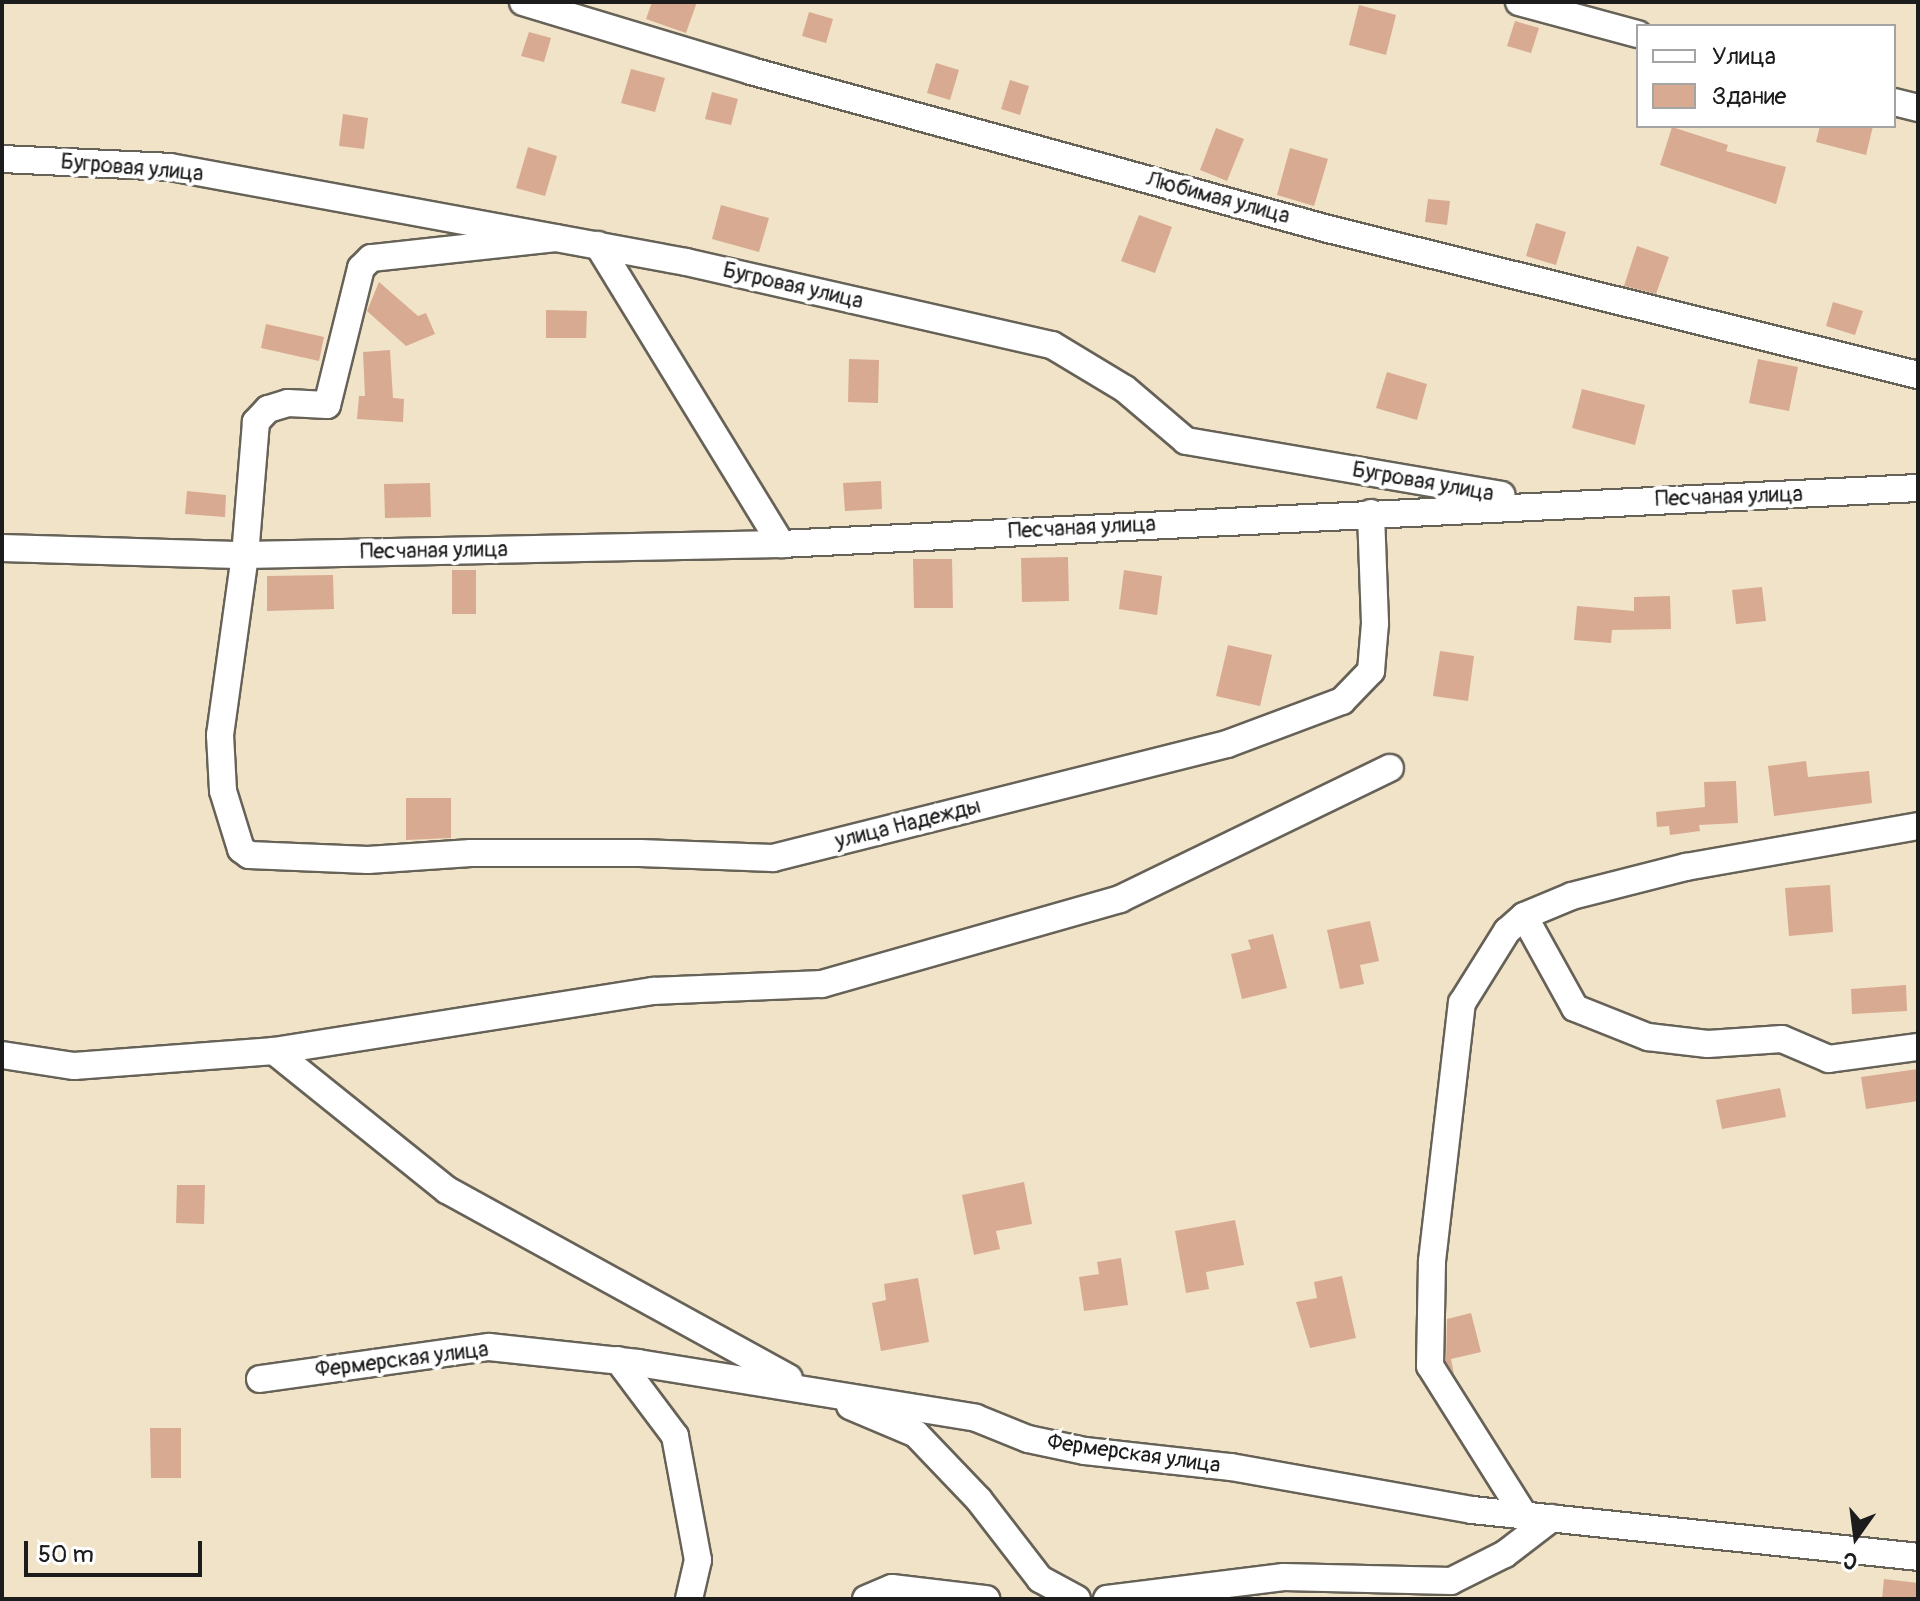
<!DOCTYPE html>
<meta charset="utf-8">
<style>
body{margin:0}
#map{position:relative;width:1920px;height:1601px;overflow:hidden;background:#f1e3c7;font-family:Pangolin,sans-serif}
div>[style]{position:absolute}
.building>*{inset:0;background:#d8aa92}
.roads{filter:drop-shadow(2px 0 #676258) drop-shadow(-2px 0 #676258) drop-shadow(0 2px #676258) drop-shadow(0 -2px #676258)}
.minor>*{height:26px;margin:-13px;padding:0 13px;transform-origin:13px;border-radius:13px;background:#fff}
span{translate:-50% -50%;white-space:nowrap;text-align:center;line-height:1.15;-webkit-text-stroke:8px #fff;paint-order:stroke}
.street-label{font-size:22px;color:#1c1c1c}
.frame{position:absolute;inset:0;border:4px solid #1c1c1c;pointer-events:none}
.legend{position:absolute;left:1636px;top:24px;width:260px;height:104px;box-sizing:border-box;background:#fff;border:2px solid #a4a4a4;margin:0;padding:10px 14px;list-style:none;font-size:24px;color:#1c1c1c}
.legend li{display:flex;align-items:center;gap:16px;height:40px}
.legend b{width:40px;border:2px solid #a4a4a4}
.north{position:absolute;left:1816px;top:1497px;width:80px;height:80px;-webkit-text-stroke:6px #fff;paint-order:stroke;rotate:194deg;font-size:22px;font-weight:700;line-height:32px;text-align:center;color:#1c1c1c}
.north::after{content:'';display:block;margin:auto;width:28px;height:36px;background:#1c1c1c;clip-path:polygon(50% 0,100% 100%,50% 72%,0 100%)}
.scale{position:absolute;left:24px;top:1541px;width:178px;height:36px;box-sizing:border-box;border:4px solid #1c1c1c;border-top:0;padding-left:10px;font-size:24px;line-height:28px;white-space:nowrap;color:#1c1c1c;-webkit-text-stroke:6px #fff;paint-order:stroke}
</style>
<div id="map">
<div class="building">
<i style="clip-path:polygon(652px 2px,697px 2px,686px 33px,646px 19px)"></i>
<i style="clip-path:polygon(1359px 5px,1396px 15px,1386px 55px,1349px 45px)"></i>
<i style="clip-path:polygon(809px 12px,833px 19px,826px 43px,802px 36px)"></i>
<i style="clip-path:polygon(1515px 21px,1539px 28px,1531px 53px,1507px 46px)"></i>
<i style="clip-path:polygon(529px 32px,551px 38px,544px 62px,521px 56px)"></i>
<i style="clip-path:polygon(936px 63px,959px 70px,950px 100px,927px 93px)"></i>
<i style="clip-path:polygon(631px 69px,665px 78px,655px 112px,621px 103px)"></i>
<i style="clip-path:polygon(1010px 80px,1029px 86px,1020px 115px,1001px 109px)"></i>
<i style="clip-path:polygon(712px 92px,738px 99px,731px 125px,705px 119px)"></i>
<i style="clip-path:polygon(343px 114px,368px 118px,364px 149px,339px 146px)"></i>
<i style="clip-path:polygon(1820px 126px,1873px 126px,1866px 155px,1816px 142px)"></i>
<i style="clip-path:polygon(1672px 127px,1728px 145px,1726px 151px,1786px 167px,1776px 204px,1660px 165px)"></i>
<i style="clip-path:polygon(1216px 128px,1244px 139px,1227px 181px,1200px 170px)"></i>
<i style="clip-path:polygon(528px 147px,557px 156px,545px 196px,516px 188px)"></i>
<i style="clip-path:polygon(1290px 148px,1328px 159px,1314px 206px,1277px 195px)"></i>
<i style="clip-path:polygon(1428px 199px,1450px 201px,1447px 225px,1425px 222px)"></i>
<i style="clip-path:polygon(721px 205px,769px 218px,759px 252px,712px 239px)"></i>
<i style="clip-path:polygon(1139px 215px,1172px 227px,1155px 273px,1121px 261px)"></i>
<i style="clip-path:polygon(1536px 223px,1566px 232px,1556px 265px,1526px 256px)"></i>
<i style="clip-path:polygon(1637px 246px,1669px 257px,1656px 294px,1624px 286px)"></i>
<i style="clip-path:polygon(379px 282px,418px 316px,426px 313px,435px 334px,406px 346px,367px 311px)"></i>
<i style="clip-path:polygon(1833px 302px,1863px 311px,1855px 335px,1826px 326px)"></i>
<i style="clip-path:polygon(546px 310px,587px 311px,586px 338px,546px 338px)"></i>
<i style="clip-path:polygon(266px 324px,324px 337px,319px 361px,261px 348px)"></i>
<i style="clip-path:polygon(390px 350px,393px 398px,404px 399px,403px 422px,357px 419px,359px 396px,365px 396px,363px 352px)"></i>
<i style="clip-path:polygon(849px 359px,879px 360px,878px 403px,848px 402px)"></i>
<i style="clip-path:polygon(1758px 359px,1798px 367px,1789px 411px,1749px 403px)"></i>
<i style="clip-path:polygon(1387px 372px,1427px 384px,1417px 420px,1376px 408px)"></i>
<i style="clip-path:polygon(1582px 389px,1645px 405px,1635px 445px,1572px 428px)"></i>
<i style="clip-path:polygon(881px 481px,882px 509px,845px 511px,843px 483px)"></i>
<i style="clip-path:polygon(430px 483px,431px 517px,385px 518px,384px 484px)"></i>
<i style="clip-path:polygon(187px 491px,226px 495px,225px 517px,185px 514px)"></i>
<i style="clip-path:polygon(1068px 557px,1069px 601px,1022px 602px,1021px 558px)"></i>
<i style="clip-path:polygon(913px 559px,952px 559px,953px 608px,914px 608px)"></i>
<i style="clip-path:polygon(452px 570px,476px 570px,476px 614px,452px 614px)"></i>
<i style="clip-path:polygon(1124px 570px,1162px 576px,1157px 615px,1119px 609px)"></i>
<i style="clip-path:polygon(333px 575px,334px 609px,267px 611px,267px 576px)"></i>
<i style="clip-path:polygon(1762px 587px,1766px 621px,1736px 624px,1732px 590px)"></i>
<i style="clip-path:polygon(1670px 596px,1671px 629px,1612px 630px,1611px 643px,1574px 640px,1577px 606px,1634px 611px,1634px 597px)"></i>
<i style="clip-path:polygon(1228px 645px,1272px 655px,1260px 706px,1216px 696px)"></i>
<i style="clip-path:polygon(1440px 651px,1474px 656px,1468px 701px,1433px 696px)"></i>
<i style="clip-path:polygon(1806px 761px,1808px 777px,1869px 771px,1872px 803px,1774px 816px,1768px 766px)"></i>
<i style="clip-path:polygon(1736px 781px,1738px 823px,1699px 825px,1700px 831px,1670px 835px,1669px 826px,1657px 827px,1656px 812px,1705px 807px,1704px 782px)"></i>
<i style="clip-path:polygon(406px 798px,451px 798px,451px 838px,406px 840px)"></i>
<i style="clip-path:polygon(1830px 885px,1833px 932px,1789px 936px,1785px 888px)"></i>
<i style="clip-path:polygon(1370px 921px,1379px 961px,1360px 965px,1364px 984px,1340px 989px,1327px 930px)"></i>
<i style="clip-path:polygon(1273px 934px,1287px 988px,1242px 999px,1231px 954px,1251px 949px,1248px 940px)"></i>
<i style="clip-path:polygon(1906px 985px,1907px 1011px,1852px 1014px,1851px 989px)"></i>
<i style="clip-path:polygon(1918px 1069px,1918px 1101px,1866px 1109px,1861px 1077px)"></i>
<i style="clip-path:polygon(1780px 1088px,1786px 1117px,1722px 1129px,1716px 1100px)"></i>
<i style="clip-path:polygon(1024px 1182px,1032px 1224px,996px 1231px,1000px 1249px,974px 1255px,962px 1195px)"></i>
<i style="clip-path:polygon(177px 1185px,205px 1185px,204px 1224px,176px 1223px)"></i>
<i style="clip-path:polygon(1235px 1220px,1244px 1265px,1206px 1272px,1209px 1289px,1186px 1293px,1175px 1231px)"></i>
<i style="clip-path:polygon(1121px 1258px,1128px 1305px,1084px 1311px,1079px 1277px,1099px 1274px,1097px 1262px)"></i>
<i style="clip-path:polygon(1342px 1276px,1356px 1338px,1310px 1348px,1296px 1302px,1317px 1298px,1314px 1282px)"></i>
<i style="clip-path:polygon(918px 1278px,929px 1342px,881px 1351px,872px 1303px,886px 1300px,884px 1284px)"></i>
<i style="clip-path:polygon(1471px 1313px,1481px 1352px,1451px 1359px,1454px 1374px,1446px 1362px,1447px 1319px)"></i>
<i style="clip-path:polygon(150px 1428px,181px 1428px,181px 1478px,151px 1478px)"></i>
<i style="clip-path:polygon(1884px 1579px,1918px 1583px,1918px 1599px,1882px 1599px)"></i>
</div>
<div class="roads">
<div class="minor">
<i style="left:523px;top:2px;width:238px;rotate:16.8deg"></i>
<i style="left:751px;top:71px;width:598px;rotate:15.31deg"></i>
<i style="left:1328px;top:229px;width:608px;rotate:13.9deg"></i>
<i style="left:1519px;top:2px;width:123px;rotate:15.1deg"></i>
<i style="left:1894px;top:102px;width:25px;rotate:14deg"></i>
<i style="left:2px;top:159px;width:168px;rotate:2.7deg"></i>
<i style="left:170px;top:167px;width:525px;rotate:10.43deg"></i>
<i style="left:686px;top:262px;width:375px;rotate:12.8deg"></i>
<i style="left:1052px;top:345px;width:85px;rotate:31.1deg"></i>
<i style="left:1125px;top:389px;width:80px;rotate:40.4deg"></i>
<i style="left:1186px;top:441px;width:320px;rotate:9.7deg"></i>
<i style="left:556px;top:238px;width:186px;rotate:173.8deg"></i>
<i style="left:371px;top:258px;width:14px;rotate:135deg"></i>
<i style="left:361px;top:268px;width:141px;rotate:103.9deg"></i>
<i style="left:327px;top:405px;width:39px;rotate:-177deg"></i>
<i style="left:288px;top:403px;width:21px;rotate:163deg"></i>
<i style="left:268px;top:409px;width:18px;rotate:133deg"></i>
<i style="left:256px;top:422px;width:133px;rotate:94.7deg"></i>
<i style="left:245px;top:555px;width:182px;rotate:97.9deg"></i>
<i style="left:220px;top:735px;width:56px;rotate:86.9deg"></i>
<i style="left:223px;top:791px;width:61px;rotate:72.8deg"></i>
<i style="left:241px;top:849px;width:10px;rotate:37deg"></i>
<i style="left:249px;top:855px;width:119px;rotate:2.4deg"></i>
<i style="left:368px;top:860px;width:103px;rotate:-3.9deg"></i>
<i style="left:471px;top:853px;width:169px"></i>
<i style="left:640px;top:853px;width:133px;rotate:2.2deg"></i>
<i style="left:773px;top:858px;width:468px;rotate:-14.1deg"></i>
<i style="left:1227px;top:744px;width:123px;rotate:-20.5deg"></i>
<i style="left:1342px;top:701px;width:42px;rotate:-46deg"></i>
<i style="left:1371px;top:671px;width:48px;rotate:-85.2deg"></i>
<i style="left:1375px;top:623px;width:110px;rotate:-92.1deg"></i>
<i style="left:598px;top:245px;width:351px;rotate:58.5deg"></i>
<i style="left:2px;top:548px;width:243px;rotate:1.7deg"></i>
<i style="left:245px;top:555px;width:536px;rotate:-1.18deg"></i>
<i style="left:781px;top:544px;width:1138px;rotate:-2.82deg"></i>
<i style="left:1524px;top:916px;width:105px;rotate:61deg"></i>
<i style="left:1575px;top:1008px;width:79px;rotate:21.7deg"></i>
<i style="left:1648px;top:1037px;width:60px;rotate:6.7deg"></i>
<i style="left:1708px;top:1044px;width:74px;rotate:-3.9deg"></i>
<i style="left:1782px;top:1039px;width:51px;rotate:23.1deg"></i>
<i style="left:1829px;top:1059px;width:90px;rotate:-7.7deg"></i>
<i style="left:274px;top:1051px;width:222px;rotate:38.8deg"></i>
<i style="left:447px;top:1190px;width:390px;rotate:28.8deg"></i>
<i style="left:2px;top:1055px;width:73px;rotate:8.7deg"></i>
<i style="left:74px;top:1066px;width:201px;rotate:-4.3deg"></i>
<i style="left:274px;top:1051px;width:384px;rotate:-9deg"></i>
<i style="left:653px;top:991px;width:169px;rotate:-2.4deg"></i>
<i style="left:822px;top:984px;width:310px;rotate:-15.9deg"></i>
<i style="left:1120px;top:899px;width:300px;rotate:-25.9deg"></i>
<i style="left:618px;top:1360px;width:95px;rotate:53.1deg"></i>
<i style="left:675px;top:1436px;width:126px;rotate:79.5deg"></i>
<i style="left:698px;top:1560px;width:40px;rotate:103deg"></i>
<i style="left:260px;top:1379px;width:231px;rotate:-8deg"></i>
<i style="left:489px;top:1347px;width:150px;rotate:6.1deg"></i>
<i style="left:638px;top:1363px;width:342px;rotate:9.2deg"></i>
<i style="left:976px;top:1418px;width:56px;rotate:22deg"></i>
<i style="left:1028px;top:1439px;width:58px;rotate:11.9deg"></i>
<i style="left:1085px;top:1451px;width:147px;rotate:6.3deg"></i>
<i style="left:1231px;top:1467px;width:245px;rotate:10.1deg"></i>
<i style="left:1472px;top:1510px;width:448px;rotate:6deg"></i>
<i style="left:850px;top:1406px;width:72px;rotate:23deg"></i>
<i style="left:916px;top:1434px;width:91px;rotate:46.3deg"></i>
<i style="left:979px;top:1500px;width:100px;rotate:52.3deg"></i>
<i style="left:1040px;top:1579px;width:42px;rotate:28.4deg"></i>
<i style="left:1524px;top:1515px;width:176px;rotate:-122.2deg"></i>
<i style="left:1430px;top:1366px;width:105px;rotate:-88.9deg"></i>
<i style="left:1432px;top:1261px;width:260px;rotate:-83.4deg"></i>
<i style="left:1462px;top:1003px;width:85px;rotate:-58deg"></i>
<i style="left:1507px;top:931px;width:23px;rotate:-41deg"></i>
<i style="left:1524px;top:916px;width:52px;rotate:-22.6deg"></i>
<i style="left:1572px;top:896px;width:118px;rotate:-14.3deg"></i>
<i style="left:1686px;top:867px;width:236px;rotate:-10deg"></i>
<i style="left:866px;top:1599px;width:28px;rotate:-23deg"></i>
<i style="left:892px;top:1588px;width:95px;rotate:6.7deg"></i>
<i style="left:1107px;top:1599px;width:178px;rotate:-7.1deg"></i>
<i style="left:1284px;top:1577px;width:167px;rotate:1.4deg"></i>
<i style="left:1451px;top:1581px;width:60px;rotate:-26.6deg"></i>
<i style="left:1505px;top:1554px;width:59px;rotate:-37.5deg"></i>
</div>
</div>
<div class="street-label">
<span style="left:132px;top:168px;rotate:5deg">Бугровая улица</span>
<span style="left:1218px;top:198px;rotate:15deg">Любимая улица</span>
<span style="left:793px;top:286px;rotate:13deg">Бугровая улица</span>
<span style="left:1423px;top:482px;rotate:10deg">Бугровая улица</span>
<span style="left:1729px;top:497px;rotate:-2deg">Песчаная улица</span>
<span style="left:1082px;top:528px;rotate:-3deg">Песчаная улица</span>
<span style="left:434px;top:551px;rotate:-1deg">Песчаная улица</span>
<span style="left:908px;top:824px;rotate:-14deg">улица Надежды</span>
<span style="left:402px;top:1360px;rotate:-7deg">Фермерская улица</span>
<span style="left:1134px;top:1454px;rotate:8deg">Фермерская улица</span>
</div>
<div class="frame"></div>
<ul class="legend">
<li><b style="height:10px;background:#fff"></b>Улица</li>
<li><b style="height:22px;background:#d8aa92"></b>Здание</li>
</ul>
<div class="north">С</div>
<div class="scale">50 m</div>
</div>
